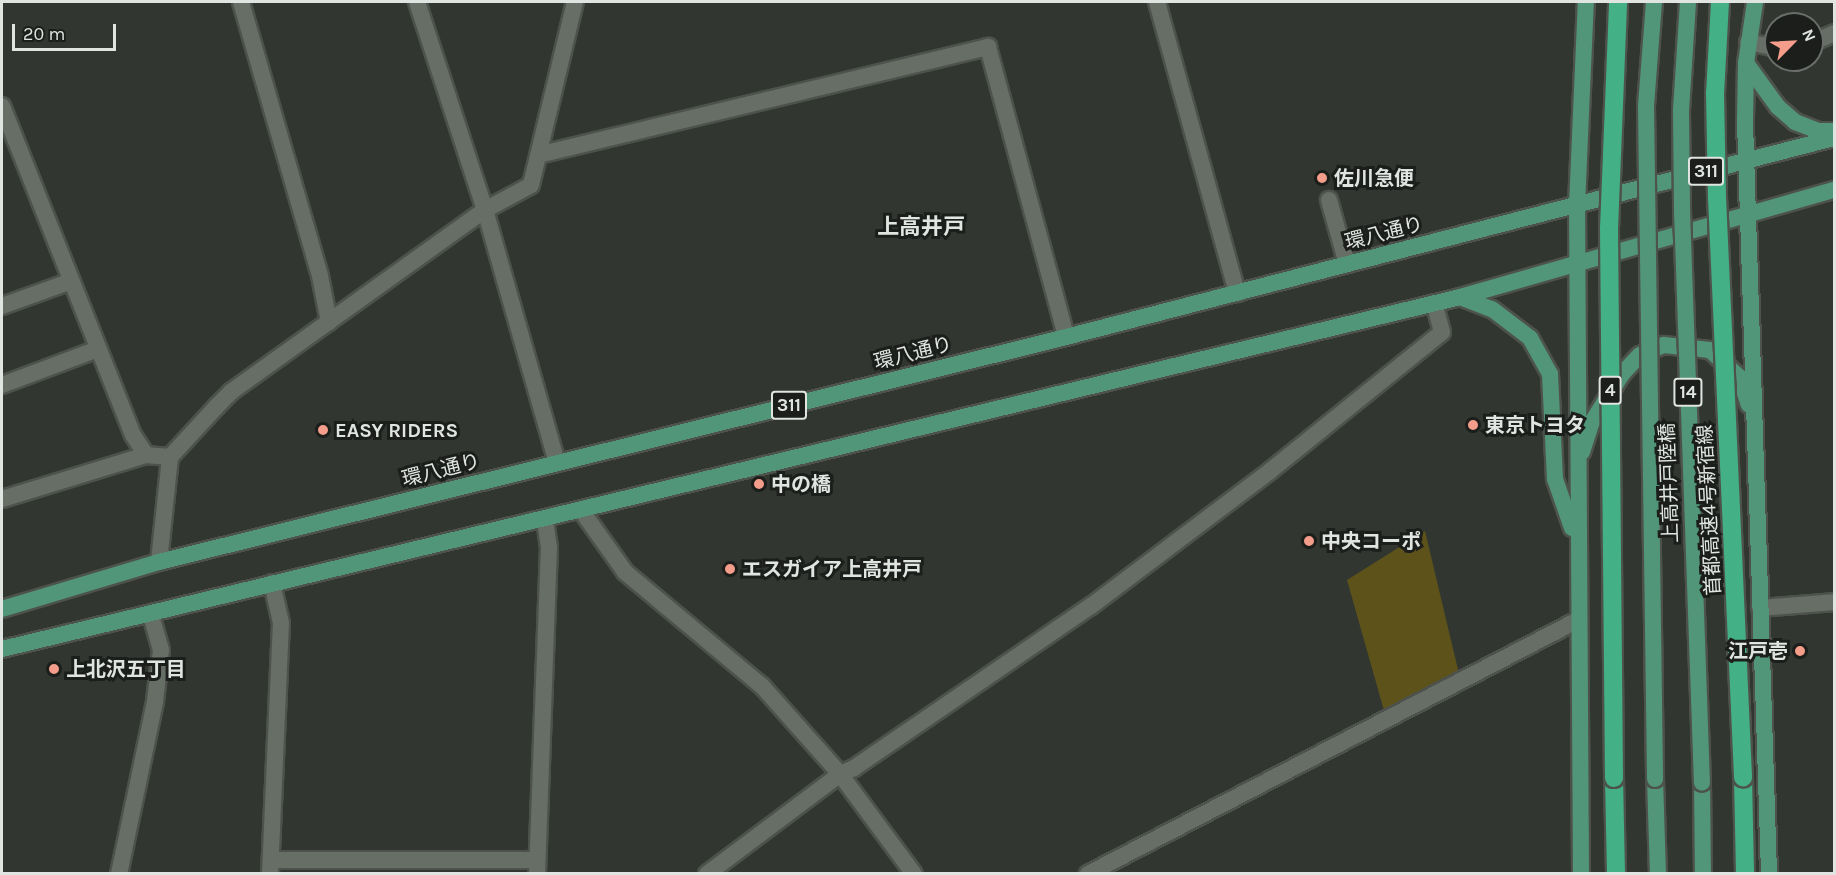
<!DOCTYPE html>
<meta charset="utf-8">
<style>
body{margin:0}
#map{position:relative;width:1836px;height:875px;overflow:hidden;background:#313730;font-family:Karla,"Noto Sans JP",sans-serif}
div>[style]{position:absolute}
.green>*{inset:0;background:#5d531a}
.roads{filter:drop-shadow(2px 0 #4d524c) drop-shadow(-2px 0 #4d524c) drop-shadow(0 2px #4d524c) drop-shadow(0 -2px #4d524c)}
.service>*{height:16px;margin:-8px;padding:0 8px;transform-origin:8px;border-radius:8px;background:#676e66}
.minor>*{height:16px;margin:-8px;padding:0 8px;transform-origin:8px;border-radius:8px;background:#676e66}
.primary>*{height:16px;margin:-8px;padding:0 8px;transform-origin:8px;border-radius:8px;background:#519679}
.motorway>*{height:18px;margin:-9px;padding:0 9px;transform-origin:9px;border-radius:9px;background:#43b085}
.bridges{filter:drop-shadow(2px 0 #4d524c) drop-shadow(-2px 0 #4d524c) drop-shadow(0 2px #4d524c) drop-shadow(0 -2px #4d524c)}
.primary-bridge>*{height:16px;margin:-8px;padding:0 8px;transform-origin:8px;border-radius:8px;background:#519679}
.motorway-bridge>*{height:18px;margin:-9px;padding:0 9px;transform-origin:9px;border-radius:9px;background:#43b085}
.dots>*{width:16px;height:16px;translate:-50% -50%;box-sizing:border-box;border:3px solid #1b1e1b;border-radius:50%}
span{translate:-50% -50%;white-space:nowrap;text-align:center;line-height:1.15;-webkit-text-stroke:6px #1b1e1b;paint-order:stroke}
.shield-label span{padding:2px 4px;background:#1b1e1b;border:2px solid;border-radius:4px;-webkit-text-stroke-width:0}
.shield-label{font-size:18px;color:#e1e5e1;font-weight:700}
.poi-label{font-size:20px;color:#e1e5e1;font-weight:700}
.left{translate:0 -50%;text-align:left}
.right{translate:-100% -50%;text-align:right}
.street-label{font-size:20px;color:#e1e5e1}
.quarter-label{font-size:22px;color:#e1e5e1;font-weight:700}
.frame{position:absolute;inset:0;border:3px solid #e1e5e1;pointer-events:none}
.north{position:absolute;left:1764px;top:12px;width:60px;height:60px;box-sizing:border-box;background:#1b1e1b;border:2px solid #6a6e6a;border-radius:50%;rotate:66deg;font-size:16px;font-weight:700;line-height:24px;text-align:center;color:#e1e5e1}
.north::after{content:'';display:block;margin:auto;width:21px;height:27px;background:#f49d8b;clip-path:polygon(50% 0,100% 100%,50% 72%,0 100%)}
.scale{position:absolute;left:12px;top:24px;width:104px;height:27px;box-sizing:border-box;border:3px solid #e1e5e1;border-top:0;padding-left:8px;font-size:18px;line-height:21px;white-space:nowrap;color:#e1e5e1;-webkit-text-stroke:4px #1b1e1b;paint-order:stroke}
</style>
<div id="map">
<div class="green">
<i style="clip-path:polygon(1425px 531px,1459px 674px,1385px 714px,1347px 580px)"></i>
</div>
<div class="roads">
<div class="service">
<i style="left:542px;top:154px;width:459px;rotate:-13.5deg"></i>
<i style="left:988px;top:47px;width:300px;rotate:74.9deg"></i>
<i style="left:1329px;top:200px;width:66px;rotate:74.3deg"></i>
<i style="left:2px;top:385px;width:103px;rotate:-20.6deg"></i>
<i style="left:2px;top:499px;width:151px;rotate:-17deg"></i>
<i style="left:1760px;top:608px;width:74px;rotate:-4.6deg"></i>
<i style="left:271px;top:860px;width:266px"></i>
<i style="left:270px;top:874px;width:251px;rotate:-87.5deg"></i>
<i style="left:281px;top:623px;width:41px;rotate:-102.7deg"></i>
</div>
<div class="minor">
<i style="left:241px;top:2px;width:285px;rotate:73.9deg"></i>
<i style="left:320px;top:276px;width:47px;rotate:78.9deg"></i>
<i style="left:417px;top:2px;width:219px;rotate:71.9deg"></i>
<i style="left:485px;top:210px;width:262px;rotate:74.1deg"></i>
<i style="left:1157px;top:2px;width:302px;rotate:74.6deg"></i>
<i style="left:1748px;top:42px;width:29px;rotate:12deg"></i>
<i style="left:1812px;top:43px;width:24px;rotate:-24deg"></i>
<i style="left:2px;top:106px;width:354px;rotate:68.3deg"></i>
<i style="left:133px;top:435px;width:24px;rotate:57deg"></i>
<i style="left:146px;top:455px;width:24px;rotate:5deg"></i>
<i style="left:2px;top:306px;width:73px;rotate:-19.9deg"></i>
<i style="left:581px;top:510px;width:76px;rotate:54.6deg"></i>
<i style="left:625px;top:572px;width:178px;rotate:39.8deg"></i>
<i style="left:762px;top:686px;width:118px;rotate:48.4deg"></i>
<i style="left:840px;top:774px;width:124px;rotate:53.5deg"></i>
<i style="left:159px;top:562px;width:106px;rotate:-84deg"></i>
<i style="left:170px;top:457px;width:69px;rotate:-47.3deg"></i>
<i style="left:217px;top:406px;width:21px;rotate:-45deg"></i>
<i style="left:232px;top:391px;width:311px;rotate:-35.6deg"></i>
<i style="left:485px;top:210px;width:52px;rotate:-28.5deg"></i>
<i style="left:531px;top:185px;width:188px;rotate:-76.5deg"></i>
<i style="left:119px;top:874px;width:177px;rotate:-78.2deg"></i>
<i style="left:155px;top:701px;width:51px;rotate:-83.3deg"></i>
<i style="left:161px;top:650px;width:36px;rotate:-106deg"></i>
<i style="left:537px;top:874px;width:326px;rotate:-87.9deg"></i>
<i style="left:549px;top:548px;width:29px;rotate:-98deg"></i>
<i style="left:707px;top:874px;width:166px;rotate:-36.9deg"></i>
<i style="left:840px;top:774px;width:15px;rotate:-23deg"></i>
<i style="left:854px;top:768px;width:287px;rotate:-34.4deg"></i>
<i style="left:1091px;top:606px;width:224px;rotate:-37deg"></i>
<i style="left:1270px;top:471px;width:221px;rotate:-38.9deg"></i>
<i style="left:1442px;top:332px;width:30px;rotate:-105deg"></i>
<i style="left:1088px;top:874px;width:552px;rotate:-27.4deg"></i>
</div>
<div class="primary">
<i style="left:1755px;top:2px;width:62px;rotate:98.4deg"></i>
<i style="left:1746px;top:63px;width:59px;rotate:91deg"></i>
<i style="left:1745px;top:122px;width:752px;rotate:88.17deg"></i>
<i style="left:1746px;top:63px;width:54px;rotate:54deg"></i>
<i style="left:1778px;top:107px;width:23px;rotate:41deg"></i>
<i style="left:1795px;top:122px;width:25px;rotate:21deg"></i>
<i style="left:1818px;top:131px;width:16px"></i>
<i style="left:1460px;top:297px;width:34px;rotate:21deg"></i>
<i style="left:1492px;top:309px;width:48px;rotate:37.3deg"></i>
<i style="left:1530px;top:338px;width:41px;rotate:60.9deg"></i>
<i style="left:1550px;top:374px;width:105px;rotate:87.3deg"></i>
<i style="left:1555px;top:479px;width:52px;rotate:70.9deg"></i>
<i style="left:1582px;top:452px;width:32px;rotate:-72deg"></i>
<i style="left:1592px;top:422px;width:57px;rotate:-58deg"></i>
<i style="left:1622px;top:374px;width:26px;rotate:-47deg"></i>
<i style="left:1640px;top:355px;width:26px;rotate:-23deg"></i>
<i style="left:1664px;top:345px;width:46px;rotate:6.2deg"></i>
<i style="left:1710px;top:350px;width:41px;rotate:43deg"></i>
<i style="left:1740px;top:378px;width:28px;rotate:72deg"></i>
<i style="left:2px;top:609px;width:164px;rotate:-16.7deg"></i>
<i style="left:159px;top:562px;width:934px;rotate:-13.93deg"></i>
<i style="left:1066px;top:337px;width:793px;rotate:-14.53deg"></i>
<i style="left:2px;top:649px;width:1500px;rotate:-13.57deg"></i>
<i style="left:1460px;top:297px;width:389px;rotate:-16deg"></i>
<i style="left:1655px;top:779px;width:95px;rotate:88.2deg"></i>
<i style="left:1702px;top:783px;width:91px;rotate:89.4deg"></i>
<i style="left:1581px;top:874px;width:669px;rotate:-90.34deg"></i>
<i style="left:1577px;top:205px;width:203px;rotate:-87.5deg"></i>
</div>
<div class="motorway">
<i style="left:1743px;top:777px;width:97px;rotate:88.8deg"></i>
<i style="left:1614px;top:778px;width:96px;rotate:88.8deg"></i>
</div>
</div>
<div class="bridges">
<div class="primary-bridge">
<i style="left:1654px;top:2px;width:104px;rotate:94.4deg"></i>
<i style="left:1646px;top:106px;width:673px;rotate:89.23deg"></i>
<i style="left:1688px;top:2px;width:109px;rotate:93.7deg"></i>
<i style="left:1681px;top:111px;width:100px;rotate:89.4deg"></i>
<i style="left:1682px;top:211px;width:572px;rotate:88deg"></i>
</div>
<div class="motorway-bridge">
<i style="left:1720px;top:2px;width:91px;rotate:93.1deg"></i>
<i style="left:1715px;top:93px;width:104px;rotate:88.9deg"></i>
<i style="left:1717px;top:197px;width:581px;rotate:87.43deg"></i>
<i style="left:1614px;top:778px;width:549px;rotate:-90.52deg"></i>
<i style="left:1609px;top:229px;width:227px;rotate:-87.7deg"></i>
</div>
</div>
<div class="dots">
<i style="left:1322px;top:178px;background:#f49d8b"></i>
<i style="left:1473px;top:425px;background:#f49d8b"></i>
<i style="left:323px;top:430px;background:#f49d8b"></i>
<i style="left:759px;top:484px;background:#f49d8b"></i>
<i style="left:1309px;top:541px;background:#f49d8b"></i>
<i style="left:730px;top:569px;background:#f49d8b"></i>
<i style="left:1800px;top:651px;background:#f49d8b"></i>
<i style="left:54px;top:669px;background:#f49d8b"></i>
</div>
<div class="shield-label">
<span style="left:1706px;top:171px">311</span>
<span style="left:1610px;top:390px">4</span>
<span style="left:1688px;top:392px">14</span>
<span style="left:789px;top:405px">311</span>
</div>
<div class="poi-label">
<span class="left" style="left:1334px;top:178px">佐川急便</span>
<span class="left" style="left:1485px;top:425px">東京トヨタ</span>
<span class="left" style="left:335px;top:430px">EASY RIDERS</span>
<span class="left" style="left:771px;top:484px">中の橋</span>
<span class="left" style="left:1321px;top:541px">中央コーポ</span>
<span class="left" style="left:742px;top:569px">エスガイア上高井戸</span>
<span class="right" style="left:1788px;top:651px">江戸壱</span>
<span class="left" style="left:66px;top:669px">上北沢五丁目</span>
</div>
<div class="street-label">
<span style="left:1384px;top:233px;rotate:-14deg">環八通り</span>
<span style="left:913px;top:353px;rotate:-14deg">環八通り</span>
<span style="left:441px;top:470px;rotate:-14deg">環八通り</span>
<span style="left:1669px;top:483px;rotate:-92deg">上高井戸陸橋</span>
<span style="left:1709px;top:510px;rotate:-93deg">首都高速4号新宿線</span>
</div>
<div class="quarter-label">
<span style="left:921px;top:228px">上高井戸</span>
</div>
<div class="frame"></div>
<div class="north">N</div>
<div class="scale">20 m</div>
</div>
